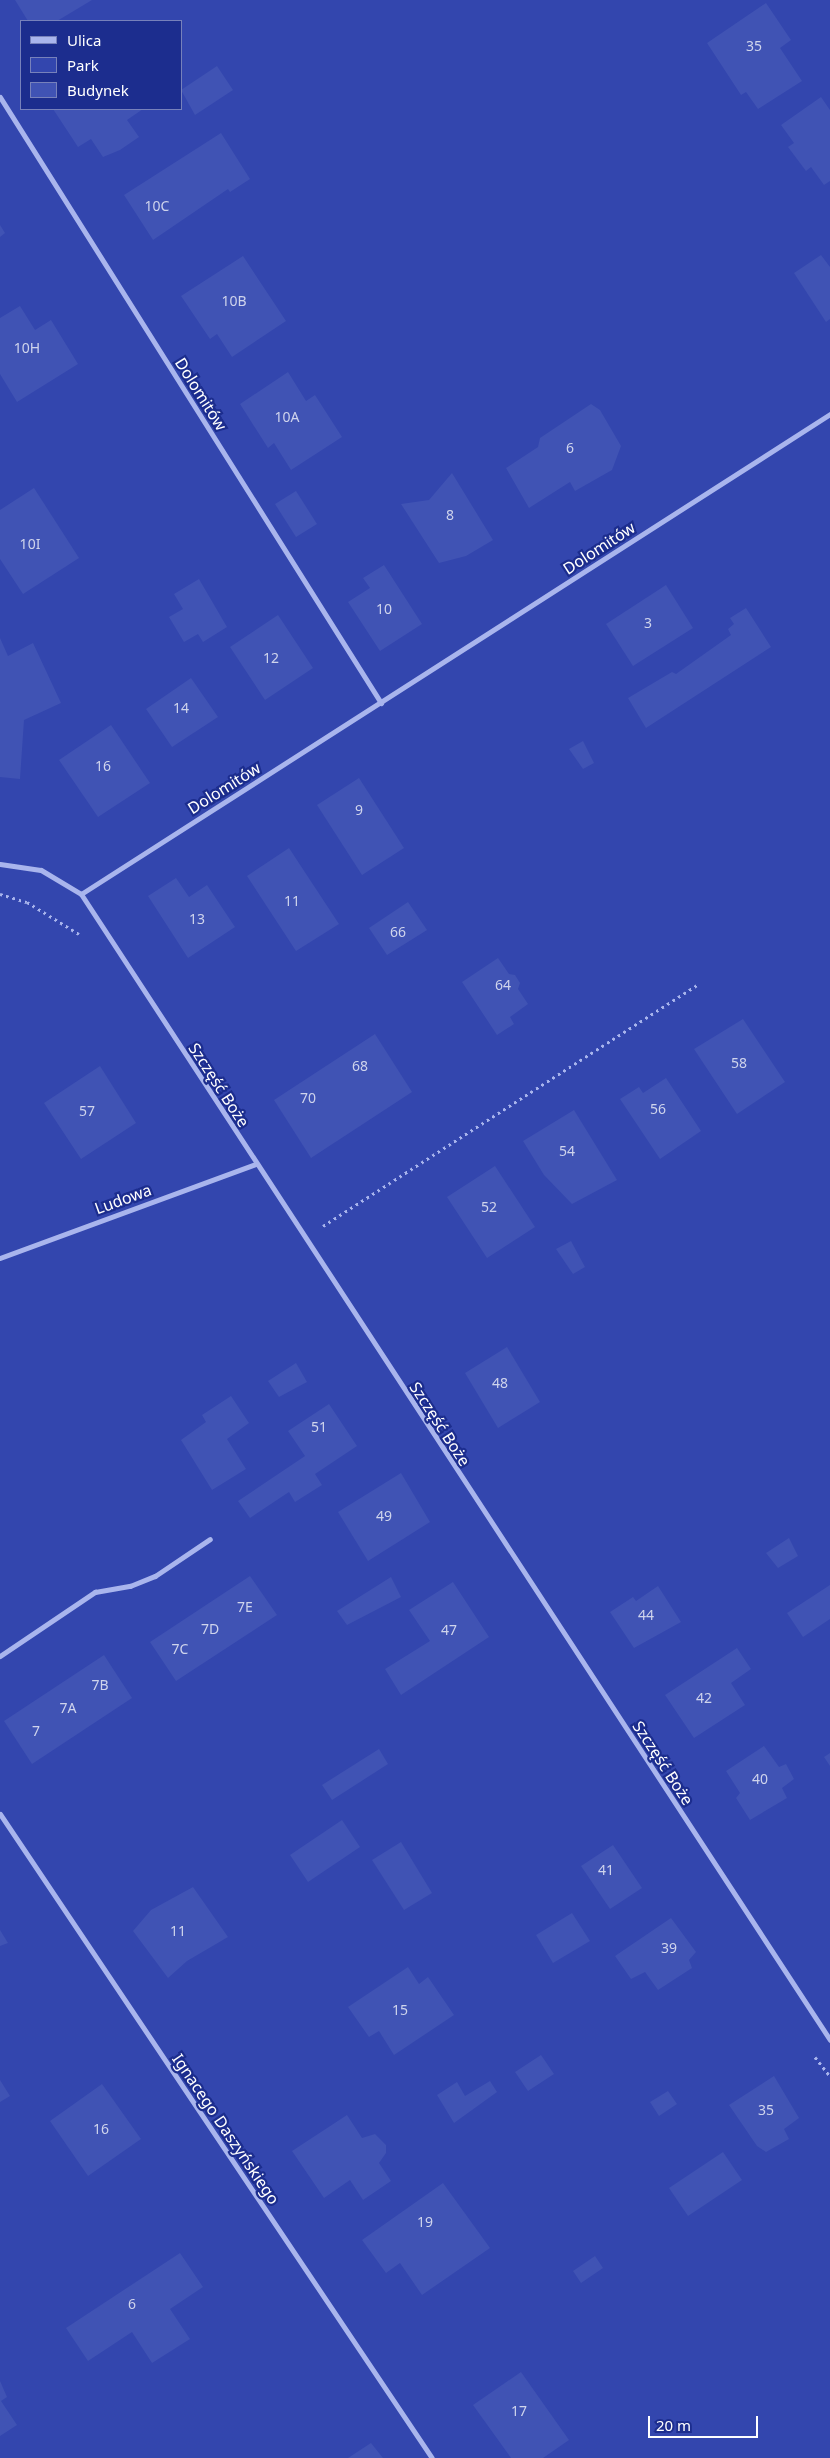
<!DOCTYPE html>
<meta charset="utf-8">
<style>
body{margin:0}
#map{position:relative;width:830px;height:2458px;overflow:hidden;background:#1c2d8e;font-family:"Noto Sans",sans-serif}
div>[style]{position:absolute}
.green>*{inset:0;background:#3346ae}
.building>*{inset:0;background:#4053b4}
.path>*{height:3px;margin-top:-1.5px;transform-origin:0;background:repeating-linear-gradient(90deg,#a9b5ed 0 2.5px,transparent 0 6.5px)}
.minor>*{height:5px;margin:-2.5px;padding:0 2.5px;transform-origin:2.5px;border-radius:2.5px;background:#a9b5ed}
span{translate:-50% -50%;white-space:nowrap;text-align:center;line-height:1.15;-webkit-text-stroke:4.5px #1c2d8e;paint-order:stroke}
.number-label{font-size:14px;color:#cfd4ec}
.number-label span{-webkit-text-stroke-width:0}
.street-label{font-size:16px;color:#fff}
.legend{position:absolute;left:20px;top:20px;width:162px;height:90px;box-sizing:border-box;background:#1c2d8e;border:1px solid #7781bb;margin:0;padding:6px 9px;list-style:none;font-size:15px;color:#fff}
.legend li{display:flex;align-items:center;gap:10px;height:25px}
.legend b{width:25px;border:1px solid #7781bb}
.scale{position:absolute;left:648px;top:2416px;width:110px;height:22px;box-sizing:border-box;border:2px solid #fff;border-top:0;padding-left:6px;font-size:15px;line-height:18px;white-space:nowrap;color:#fff;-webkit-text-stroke:4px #1c2d8e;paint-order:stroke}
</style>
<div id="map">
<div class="green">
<i style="clip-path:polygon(evenodd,0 0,830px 0,830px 2458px,0 2458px,0 0,21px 21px,181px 21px,181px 109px,21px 109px,21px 21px)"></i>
</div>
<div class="building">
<i style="clip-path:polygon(15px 0,92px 0,57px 21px,28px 21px)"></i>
<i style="clip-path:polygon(766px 3px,791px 40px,780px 48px,802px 81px,758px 109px,746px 92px,741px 95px,707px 43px)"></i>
<i style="clip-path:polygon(217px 66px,233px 90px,195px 115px,181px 90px)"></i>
<i style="clip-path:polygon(821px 97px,830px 110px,830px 181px,824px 185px,811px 167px,806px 171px,788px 147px,794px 143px,781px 125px)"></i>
<i style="clip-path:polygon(53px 109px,143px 109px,127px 120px,139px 137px,120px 150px,103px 157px,91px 139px,78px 147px)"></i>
<i style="clip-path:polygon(221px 133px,250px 179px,230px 192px,228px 189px,153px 240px,124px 195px)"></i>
<i style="clip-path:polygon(0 225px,5px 233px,0 237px)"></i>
<i style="clip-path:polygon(821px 255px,830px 267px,830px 319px,826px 322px,794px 273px)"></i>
<i style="clip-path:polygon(243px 256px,286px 321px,232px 357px,217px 334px,210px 339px,181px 296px)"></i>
<i style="clip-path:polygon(20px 306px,35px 330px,51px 320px,78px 364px,17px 402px,0 374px,0 318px)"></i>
<i style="clip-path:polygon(288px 372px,306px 401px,315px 395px,342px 437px,291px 470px,274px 443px,268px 448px,240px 404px)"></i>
<i style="clip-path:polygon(591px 404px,600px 410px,621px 446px,612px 470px,575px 491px,570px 482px,529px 508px,506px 468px,538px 447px,540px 438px)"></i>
<i style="clip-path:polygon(452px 473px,493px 540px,466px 556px,439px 563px,401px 504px,429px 500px)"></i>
<i style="clip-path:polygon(34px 488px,79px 558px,23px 594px,0 559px,0 510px)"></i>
<i style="clip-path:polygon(296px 491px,317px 524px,296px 537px,275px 504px)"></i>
<i style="clip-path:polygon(384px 565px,422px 624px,380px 651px,348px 602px,370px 588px,363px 578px)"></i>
<i style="clip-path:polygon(199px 579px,227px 627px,203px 642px,198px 634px,184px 642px,169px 617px,183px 609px,174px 594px)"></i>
<i style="clip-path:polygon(666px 585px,693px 628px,633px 666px,606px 624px)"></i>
<i style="clip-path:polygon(746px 608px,771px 647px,646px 728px,628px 698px,672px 672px,676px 674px,731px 635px,728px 629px,734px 624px,730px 618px)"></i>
<i style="clip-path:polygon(278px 615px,313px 668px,265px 700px,230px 647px)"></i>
<i style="clip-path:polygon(0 638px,8px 656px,33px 643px,61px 703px,24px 720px,20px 779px,0 777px)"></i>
<i style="clip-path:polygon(191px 678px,218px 717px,172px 747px,146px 709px)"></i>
<i style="clip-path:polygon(111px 725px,150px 783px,98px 817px,59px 760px)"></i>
<i style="clip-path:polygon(583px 741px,594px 763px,583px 769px,569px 749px)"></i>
<i style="clip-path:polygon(359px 778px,404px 848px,362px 875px,317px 805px)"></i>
<i style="clip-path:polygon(289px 848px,339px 924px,296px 951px,247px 876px)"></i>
<i style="clip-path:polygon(176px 878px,189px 897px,207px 885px,235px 927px,188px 958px,148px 896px)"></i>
<i style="clip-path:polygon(408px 902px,427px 930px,387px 955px,369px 928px)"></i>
<i style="clip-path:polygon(498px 958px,509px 974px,515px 975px,520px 983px,518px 989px,528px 1004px,510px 1017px,514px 1024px,497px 1035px,462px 982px)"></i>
<i style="clip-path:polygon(743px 1019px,785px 1082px,737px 1114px,694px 1049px)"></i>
<i style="clip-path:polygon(375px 1034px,412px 1092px,311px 1158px,274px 1100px)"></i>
<i style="clip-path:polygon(100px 1066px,136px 1123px,81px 1159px,44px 1103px)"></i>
<i style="clip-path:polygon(666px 1078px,701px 1131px,660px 1159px,620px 1099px,639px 1087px,643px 1093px)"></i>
<i style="clip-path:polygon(574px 1110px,617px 1180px,572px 1204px,544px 1175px,523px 1141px)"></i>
<i style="clip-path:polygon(495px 1166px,535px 1227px,487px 1258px,447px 1197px)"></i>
<i style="clip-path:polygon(571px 1241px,585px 1267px,573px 1274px,556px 1249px)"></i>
<i style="clip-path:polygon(507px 1347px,540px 1402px,498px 1428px,465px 1373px)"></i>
<i style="clip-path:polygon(296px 1363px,307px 1382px,279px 1397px,268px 1381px)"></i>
<i style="clip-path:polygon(231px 1396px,249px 1423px,227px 1439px,246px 1469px,212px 1490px,181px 1440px,206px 1422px,202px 1415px)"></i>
<i style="clip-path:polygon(329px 1404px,357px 1446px,315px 1474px,322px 1485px,295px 1502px,289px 1492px,250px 1518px,238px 1501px,305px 1456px,288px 1431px)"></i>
<i style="clip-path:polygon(401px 1473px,430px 1522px,368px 1561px,338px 1512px)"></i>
<i style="clip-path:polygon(789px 1538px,798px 1556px,778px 1568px,766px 1553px)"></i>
<i style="clip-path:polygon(250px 1576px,277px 1615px,176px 1681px,150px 1642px)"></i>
<i style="clip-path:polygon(391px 1577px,401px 1597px,347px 1625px,337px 1611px)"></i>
<i style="clip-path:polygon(453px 1582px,489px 1637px,401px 1695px,385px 1669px,430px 1641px,409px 1610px)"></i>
<i style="clip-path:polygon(830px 1585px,830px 1619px,803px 1637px,787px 1613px)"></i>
<i style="clip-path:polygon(658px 1586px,681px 1622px,634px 1648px,610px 1612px,633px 1597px,636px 1601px)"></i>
<i style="clip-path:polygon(737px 1648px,751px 1669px,731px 1683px,745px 1705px,694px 1738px,665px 1695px)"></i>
<i style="clip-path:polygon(104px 1655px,132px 1698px,32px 1764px,4px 1721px)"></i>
<i style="clip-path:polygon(764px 1746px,779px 1767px,786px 1764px,794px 1779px,782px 1788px,787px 1798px,750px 1820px,736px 1798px,740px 1793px,726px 1771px)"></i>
<i style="clip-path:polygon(379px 1749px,388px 1764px,332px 1800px,322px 1785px)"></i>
<i style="clip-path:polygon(830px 1753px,830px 1766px,824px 1757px)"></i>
<i style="clip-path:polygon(342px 1820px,360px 1847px,308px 1882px,290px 1855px)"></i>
<i style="clip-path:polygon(401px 1842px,432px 1893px,404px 1910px,372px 1860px)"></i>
<i style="clip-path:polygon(613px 1845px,642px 1888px,610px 1909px,581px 1866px)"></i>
<i style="clip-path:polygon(193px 1887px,228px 1937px,187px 1961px,168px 1978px,133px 1931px,151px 1910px)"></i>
<i style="clip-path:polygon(572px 1913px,590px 1941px,553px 1963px,536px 1935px)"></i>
<i style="clip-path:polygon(671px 1918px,696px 1952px,689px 1960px,692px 1968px,658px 1990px,645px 1972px,631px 1979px,615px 1956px)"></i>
<i style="clip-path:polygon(0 1930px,8px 1943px,0 1946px)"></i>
<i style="clip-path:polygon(408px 1967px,419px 1984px,428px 1977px,454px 2015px,394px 2055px,379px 2031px,369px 2037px,348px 2007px)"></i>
<i style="clip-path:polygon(541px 2055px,554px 2074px,528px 2091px,515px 2072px)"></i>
<i style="clip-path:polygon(774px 2076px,799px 2118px,784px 2129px,789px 2139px,766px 2152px,757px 2146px,729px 2105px)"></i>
<i style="clip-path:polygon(0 2080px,10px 2096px,0 2102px)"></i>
<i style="clip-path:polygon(490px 2081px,497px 2092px,454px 2123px,437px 2095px,457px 2082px,465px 2096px)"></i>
<i style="clip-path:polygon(102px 2084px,141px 2139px,88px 2176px,50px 2121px)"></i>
<i style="clip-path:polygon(668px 2091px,677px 2104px,659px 2116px,650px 2102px)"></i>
<i style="clip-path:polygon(347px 2115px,362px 2138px,375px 2134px,386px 2145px,386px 2153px,379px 2163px,391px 2181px,363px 2200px,350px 2180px,324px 2198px,292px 2151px)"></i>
<i style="clip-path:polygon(723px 2152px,742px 2180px,688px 2216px,669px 2188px)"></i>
<i style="clip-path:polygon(443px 2183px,490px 2248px,422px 2295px,400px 2263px,386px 2273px,362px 2240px)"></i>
<i style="clip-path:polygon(180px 2253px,203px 2287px,170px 2309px,190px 2339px,152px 2363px,132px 2332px,88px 2361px,66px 2328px)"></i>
<i style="clip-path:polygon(595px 2256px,603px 2268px,581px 2283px,573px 2271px)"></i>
<i style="clip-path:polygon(521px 2372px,569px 2440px,543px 2458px,511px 2458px,473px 2405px)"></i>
<i style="clip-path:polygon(0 2381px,7px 2397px,1px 2401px,17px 2425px,0 2436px)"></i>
<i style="clip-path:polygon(371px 2443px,383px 2458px,348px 2458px)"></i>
</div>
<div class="path">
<i style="left:0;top:894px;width:28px;rotate:17deg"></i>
<i style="left:27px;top:902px;width:61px;rotate:31.6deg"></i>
<i style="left:323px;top:1226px;width:446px;rotate:-32.8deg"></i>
<i style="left:815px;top:2057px;width:24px;rotate:52deg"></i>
</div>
<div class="minor">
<i style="left:0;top:97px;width:716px;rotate:57.84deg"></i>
<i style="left:0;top:864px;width:41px;rotate:8.3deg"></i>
<i style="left:41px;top:870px;width:47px;rotate:31deg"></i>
<i style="left:81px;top:894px;width:1369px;rotate:56.83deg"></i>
<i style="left:81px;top:894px;width:890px;rotate:-32.65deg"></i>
<i style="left:0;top:1258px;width:272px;rotate:-20.2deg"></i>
<i style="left:0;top:1656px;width:115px;rotate:-34deg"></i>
<i style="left:95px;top:1592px;width:36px;rotate:-10deg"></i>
<i style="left:130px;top:1586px;width:27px;rotate:-22deg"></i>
<i style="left:155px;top:1576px;width:66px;rotate:-33.9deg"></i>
<i style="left:0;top:1814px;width:775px;rotate:56.15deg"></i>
</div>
<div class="number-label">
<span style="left:754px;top:46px">35</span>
<span style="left:157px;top:206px">10C</span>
<span style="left:234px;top:301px">10B</span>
<span style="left:27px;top:348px">10H</span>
<span style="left:287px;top:417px">10A</span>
<span style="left:570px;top:448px">6</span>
<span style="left:450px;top:515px">8</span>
<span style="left:30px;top:544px">10I</span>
<span style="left:384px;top:609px">10</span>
<span style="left:648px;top:623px">3</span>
<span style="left:271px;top:658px">12</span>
<span style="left:181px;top:708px">14</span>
<span style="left:103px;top:766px">16</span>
<span style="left:359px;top:810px">9</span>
<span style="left:292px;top:901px">11</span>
<span style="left:197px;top:919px">13</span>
<span style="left:398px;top:932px">66</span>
<span style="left:503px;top:985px">64</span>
<span style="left:739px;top:1063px">58</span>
<span style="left:360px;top:1066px">68</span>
<span style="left:308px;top:1098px">70</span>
<span style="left:658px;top:1109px">56</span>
<span style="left:87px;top:1111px">57</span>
<span style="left:567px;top:1151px">54</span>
<span style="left:489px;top:1207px">52</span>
<span style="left:500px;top:1383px">48</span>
<span style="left:319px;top:1427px">51</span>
<span style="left:384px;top:1516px">49</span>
<span style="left:245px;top:1607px">7E</span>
<span style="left:646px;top:1615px">44</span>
<span style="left:210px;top:1629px">7D</span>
<span style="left:449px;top:1630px">47</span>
<span style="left:180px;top:1649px">7C</span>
<span style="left:100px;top:1685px">7B</span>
<span style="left:704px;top:1698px">42</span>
<span style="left:68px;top:1708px">7A</span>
<span style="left:36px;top:1731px">7</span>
<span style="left:760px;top:1779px">40</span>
<span style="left:606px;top:1870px">41</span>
<span style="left:178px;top:1931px">11</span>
<span style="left:669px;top:1948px">39</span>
<span style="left:400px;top:2010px">15</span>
<span style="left:766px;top:2110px">35</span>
<span style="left:101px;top:2129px">16</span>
<span style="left:425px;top:2222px">19</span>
<span style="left:132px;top:2304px">6</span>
<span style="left:519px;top:2411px">17</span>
</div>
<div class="street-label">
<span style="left:201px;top:394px;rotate:58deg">Dolomitów</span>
<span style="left:599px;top:548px;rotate:-33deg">Dolomitów</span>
<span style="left:224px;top:788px;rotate:-32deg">Dolomitów</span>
<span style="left:219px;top:1085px;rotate:57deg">Szczęść Boże</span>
<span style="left:123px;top:1199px;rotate:-20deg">Ludowa</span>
<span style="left:440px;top:1424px;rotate:57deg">Szczęść Boże</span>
<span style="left:663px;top:1763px;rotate:57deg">Szczęść Boże</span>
<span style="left:226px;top:2129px;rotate:56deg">Ignacego Daszyńskiego</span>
</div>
<ul class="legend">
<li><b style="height:6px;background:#a9b5ed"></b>Ulica</li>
<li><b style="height:14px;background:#3346ae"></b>Park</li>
<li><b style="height:14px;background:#4053b4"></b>Budynek</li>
</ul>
<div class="scale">20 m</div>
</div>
